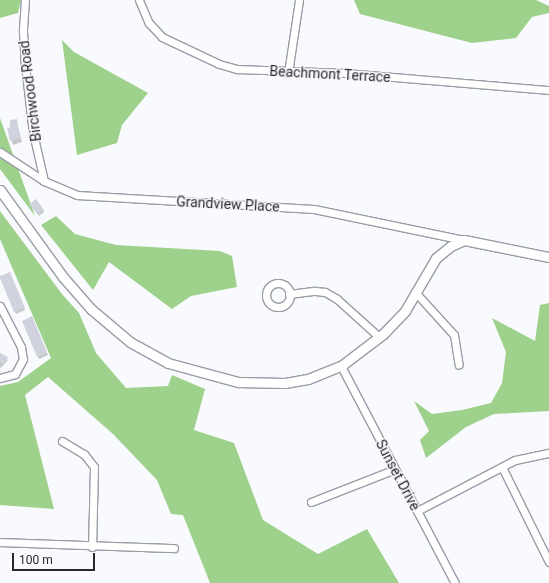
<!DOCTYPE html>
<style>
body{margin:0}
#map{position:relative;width:549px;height:583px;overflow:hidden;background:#f9fafe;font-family:Roboto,sans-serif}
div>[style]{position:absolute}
.forest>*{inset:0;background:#9ed18b}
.shadow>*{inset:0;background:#0003}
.building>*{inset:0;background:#d0d3dd}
.roads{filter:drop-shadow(1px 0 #9a9da6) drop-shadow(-1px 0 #9a9da6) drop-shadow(0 1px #9a9da6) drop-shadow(0 -1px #9a9da6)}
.street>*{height:7px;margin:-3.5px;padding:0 3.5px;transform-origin:3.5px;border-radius:3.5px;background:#fff}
.street>.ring{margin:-3.5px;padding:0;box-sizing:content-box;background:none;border:7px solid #fff;border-radius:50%}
.secondary>*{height:9px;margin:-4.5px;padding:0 4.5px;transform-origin:4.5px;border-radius:4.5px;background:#fff}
span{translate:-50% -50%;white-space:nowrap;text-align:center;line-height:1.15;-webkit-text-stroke:3px #f9fafe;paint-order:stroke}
.street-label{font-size:14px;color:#27282c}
.scale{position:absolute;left:12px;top:553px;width:83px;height:18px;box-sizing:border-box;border:2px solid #27282c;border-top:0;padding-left:5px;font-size:12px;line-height:14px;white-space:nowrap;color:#27282c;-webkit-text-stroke:3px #f9fafe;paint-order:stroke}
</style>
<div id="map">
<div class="forest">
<i style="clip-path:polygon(0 0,21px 0,18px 13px,0 18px)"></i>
<i style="clip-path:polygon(354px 0,536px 0,549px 6px,549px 13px,532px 17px,516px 38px,472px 43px,360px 14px)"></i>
<i style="clip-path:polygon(62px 40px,74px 52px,148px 93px,122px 125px,117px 143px,77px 155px)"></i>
<i style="clip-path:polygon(0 118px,35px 216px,0 169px)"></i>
<i style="clip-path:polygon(0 211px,62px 294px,79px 313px,96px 353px,126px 388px,168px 386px,172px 375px,205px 389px,194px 430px,234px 443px,263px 520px,318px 554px,367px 529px,399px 583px,210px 583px,183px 515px,171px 514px,157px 480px,113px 434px,48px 377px,25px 395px,54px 509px,0 505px,0 386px,18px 382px,51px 358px,0 239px)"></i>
<i style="clip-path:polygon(56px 216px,75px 234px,116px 245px,220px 251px,232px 256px,237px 287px,191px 296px,172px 309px,109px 262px,93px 290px,41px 225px)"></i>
<i style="clip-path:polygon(549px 303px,549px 411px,494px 414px,466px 427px,426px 458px,420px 440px,429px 431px,414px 401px,432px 414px,462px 410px,491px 403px,502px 383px,506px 352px,492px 318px,535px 341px,540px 305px)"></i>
</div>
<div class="shadow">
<i style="clip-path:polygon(16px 120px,22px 142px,13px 145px,8px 129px)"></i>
<i style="clip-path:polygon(32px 206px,43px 210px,44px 212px,39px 216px)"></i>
<i style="clip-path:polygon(10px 275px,25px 310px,16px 314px,0 277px)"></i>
<i style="clip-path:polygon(33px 320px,48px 355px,39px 359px,38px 357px)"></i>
<i style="clip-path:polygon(0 354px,8px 360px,1px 368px,0 367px)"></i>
</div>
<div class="building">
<i style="clip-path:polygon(17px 119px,20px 138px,10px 141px,7px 128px,10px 128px,10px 120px)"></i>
<i style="clip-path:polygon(36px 199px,44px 210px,37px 214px,29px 204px)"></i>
<i style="clip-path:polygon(10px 272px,25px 308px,14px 312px,0 278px,0 276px)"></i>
<i style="clip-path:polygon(32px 316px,47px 353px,37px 357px,22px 321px)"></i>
<i style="clip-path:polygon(0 353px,8px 357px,3px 364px,0 362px)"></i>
</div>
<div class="roads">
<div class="street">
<i style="left:25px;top:0;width:31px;rotate:94deg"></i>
<i style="left:23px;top:31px;width:34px;rotate:87deg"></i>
<i style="left:25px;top:65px;width:68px;rotate:83.3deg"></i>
<i style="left:33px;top:133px;width:49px;rotate:77.1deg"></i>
<i style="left:139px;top:0;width:25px;rotate:67deg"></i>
<i style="left:149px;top:23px;width:19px;rotate:47deg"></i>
<i style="left:162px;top:37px;width:63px;rotate:25.3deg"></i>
<i style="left:219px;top:64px;width:19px;rotate:16deg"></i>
<i style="left:237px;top:69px;width:109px;rotate:2.1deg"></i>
<i style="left:346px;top:73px;width:204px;rotate:4.8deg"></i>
<i style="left:288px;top:73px;width:74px;rotate:-81.4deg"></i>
<i style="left:0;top:152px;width:53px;rotate:33.4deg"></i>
<i style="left:44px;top:181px;width:36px;rotate:23deg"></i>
<i style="left:77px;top:195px;width:237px;rotate:3.4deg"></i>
<i style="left:314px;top:209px;width:153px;rotate:11.7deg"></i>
<i class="ring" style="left:266px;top:283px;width:17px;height:17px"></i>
<i style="left:415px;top:292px;width:58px;rotate:47.8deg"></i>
<i style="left:454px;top:335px;width:30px;rotate:81deg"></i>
<i style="left:289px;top:294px;width:26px;rotate:-7deg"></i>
<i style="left:315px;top:291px;width:10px;rotate:6deg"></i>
<i style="left:325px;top:292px;width:14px;rotate:30deg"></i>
<i style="left:337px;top:299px;width:57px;rotate:42.1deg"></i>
<i style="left:0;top:306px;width:46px;rotate:62.9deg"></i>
<i style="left:21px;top:347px;width:12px;rotate:81deg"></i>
<i style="left:23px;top:359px;width:17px;rotate:118deg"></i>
<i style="left:15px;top:374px;width:16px;rotate:165deg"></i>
<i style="left:341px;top:366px;width:245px;rotate:62.3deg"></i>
<i style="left:62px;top:441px;width:26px;rotate:31deg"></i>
<i style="left:84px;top:454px;width:16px;rotate:52deg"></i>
<i style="left:94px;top:467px;width:80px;rotate:91.4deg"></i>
<i style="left:502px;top:467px;width:106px;rotate:63.7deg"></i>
<i style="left:311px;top:502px;width:90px;rotate:-21.4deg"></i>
<i style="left:417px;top:511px;width:110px;rotate:-27.5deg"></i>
<i style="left:515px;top:460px;width:35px;rotate:-12deg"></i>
<i style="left:0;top:542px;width:174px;rotate:2deg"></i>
</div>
<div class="secondary">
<i style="left:0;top:190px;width:107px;rotate:54.1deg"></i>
<i style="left:63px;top:277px;width:43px;rotate:48.8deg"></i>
<i style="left:91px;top:309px;width:51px;rotate:40.2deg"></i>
<i style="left:130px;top:342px;width:43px;rotate:28.9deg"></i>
<i style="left:168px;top:363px;width:73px;rotate:15.2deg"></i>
<i style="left:238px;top:382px;width:47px;rotate:1.2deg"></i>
<i style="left:285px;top:383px;width:23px;rotate:-10deg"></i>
<i style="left:308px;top:379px;width:35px;rotate:-22deg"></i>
<i style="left:341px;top:366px;width:53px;rotate:-37.3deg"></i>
<i style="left:383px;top:334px;width:32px;rotate:-46deg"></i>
<i style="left:405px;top:311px;width:61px;rotate:-59.7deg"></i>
<i style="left:436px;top:258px;width:19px;rotate:-39deg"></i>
<i style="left:451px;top:246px;width:14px;rotate:-25deg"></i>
<i style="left:464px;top:240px;width:87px;rotate:11.3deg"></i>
</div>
</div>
<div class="street-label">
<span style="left:330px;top:74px;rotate:3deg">Beachmont Terrace</span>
<span style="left:30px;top:91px;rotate:-97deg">Birchwood Road</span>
<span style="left:228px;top:204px;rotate:3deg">Grandview Place</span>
<span style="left:398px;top:475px;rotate:62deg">Sunset Drive</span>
</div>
<div class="scale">100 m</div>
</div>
